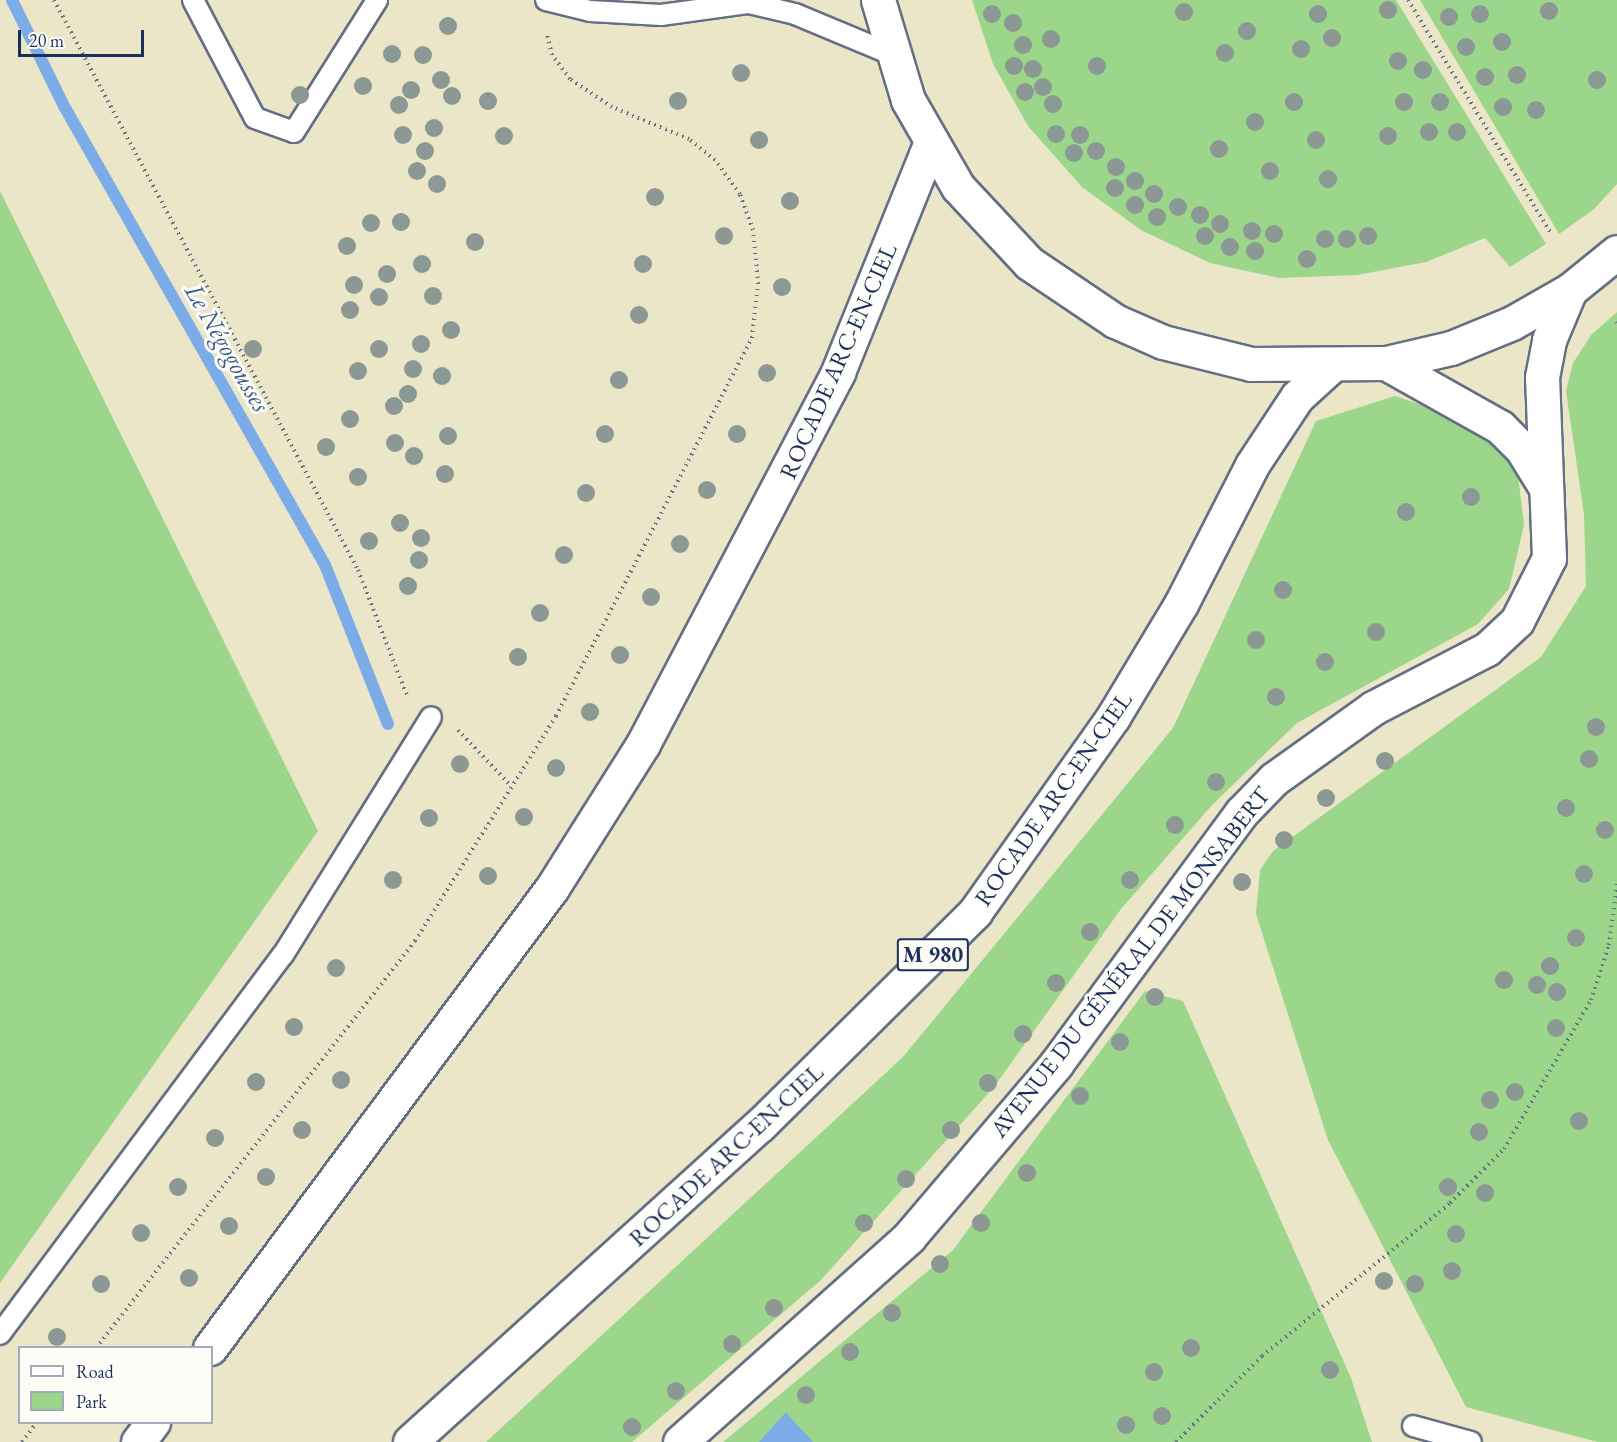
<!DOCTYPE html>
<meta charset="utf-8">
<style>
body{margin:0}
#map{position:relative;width:1617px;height:1442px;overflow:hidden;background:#ece6c8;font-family:"EB Garamond",serif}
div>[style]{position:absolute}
.green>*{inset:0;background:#9cd68a}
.water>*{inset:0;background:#7cace7}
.stream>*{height:12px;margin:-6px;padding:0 6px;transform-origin:6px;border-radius:6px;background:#7cace7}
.path>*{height:4px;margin-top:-2px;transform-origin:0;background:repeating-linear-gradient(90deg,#646f83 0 1.5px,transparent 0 6px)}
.roads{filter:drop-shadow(2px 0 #646f83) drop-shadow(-2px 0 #646f83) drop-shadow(0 2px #646f83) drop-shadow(0 -2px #646f83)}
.service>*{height:20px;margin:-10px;padding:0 10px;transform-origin:10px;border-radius:10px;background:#fff}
.minor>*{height:33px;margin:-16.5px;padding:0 16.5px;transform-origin:16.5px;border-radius:16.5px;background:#fff}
.trunk>*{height:33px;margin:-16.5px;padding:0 16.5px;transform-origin:16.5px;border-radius:16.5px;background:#fff}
.trees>*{width:18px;height:18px;margin:-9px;border-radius:50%;background:#8b9894}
span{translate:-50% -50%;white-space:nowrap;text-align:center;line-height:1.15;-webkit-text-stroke:6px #fdfcf7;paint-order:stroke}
.shield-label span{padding:2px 4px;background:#fdfcf7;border:2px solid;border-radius:4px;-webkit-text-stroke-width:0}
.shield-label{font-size:22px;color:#1b2f5e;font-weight:700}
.street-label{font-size:24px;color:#1b2f5e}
.water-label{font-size:26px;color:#3d5b8e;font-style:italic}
.legend{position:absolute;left:18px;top:1346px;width:195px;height:78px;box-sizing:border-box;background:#fdfcf7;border:2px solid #a3aaba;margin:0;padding:8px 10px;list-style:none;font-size:18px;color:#1b2f5e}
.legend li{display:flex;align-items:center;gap:12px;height:30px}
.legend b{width:30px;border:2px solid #a3aaba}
.scale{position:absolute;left:18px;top:30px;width:126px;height:27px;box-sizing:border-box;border:3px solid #1b2f5e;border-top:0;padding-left:8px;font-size:18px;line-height:21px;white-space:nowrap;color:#1b2f5e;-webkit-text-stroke:4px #fdfcf7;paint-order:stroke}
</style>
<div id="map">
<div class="green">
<i style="clip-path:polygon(972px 0,1396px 0,1546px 244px,1510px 267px,1485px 238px,1426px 262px,1357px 275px,1279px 278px,1210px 263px,1141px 230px,1082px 187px,1028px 126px,993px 64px)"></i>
<i style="clip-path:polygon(1420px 0,1617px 0,1617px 184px,1593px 210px,1559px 234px)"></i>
<i style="clip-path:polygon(0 191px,318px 831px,0 1283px)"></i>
<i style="clip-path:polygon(1617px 312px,1617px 1442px,1598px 1442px,1466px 1407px,1328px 1140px,1256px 914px,1260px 870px,1273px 851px,1541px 657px,1586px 586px,1584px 514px,1566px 391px,1573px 363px,1591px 335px)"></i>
<i style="clip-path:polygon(1395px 396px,1483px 426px,1518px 475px,1524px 525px,1509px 589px,1478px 624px,1297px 723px,1213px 804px,1121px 909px,994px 1087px,821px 1280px,632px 1442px,486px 1442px,903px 1057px,1173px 728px,1316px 421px)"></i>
<i style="clip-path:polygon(1145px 991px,1183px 1001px,1351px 1378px,1372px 1442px,723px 1442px,953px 1250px)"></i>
</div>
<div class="water">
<i style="clip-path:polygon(786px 1412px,790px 1417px,813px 1442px,759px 1442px)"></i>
</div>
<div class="stream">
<i style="left:12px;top:0;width:118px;rotate:63.9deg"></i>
<i style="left:64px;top:106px;width:528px;rotate:60.38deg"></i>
<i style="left:325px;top:565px;width:171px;rotate:68.4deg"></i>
</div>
<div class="path">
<i style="left:54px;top:0;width:646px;rotate:61.93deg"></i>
<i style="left:358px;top:570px;width:135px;rotate:68.7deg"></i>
<i style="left:1408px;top:0;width:276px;rotate:58.5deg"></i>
<i style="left:1616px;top:322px;width:1px;rotate:45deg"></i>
<i style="left:458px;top:730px;width:76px;rotate:46.6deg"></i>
<i style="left:96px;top:1348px;width:517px;rotate:-51.91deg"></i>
<i style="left:415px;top:941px;width:266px;rotate:-57.9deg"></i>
<i style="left:556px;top:716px;width:426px;rotate:-62.6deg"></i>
<i style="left:752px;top:338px;width:54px;rotate:-83.7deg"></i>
<i style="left:758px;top:284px;width:54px;rotate:-95.3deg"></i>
<i style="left:753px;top:230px;width:38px;rotate:-110deg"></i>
<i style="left:740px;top:194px;width:42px;rotate:-126.3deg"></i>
<i style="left:715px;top:160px;width:33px;rotate:-141deg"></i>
<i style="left:689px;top:139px;width:83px;rotate:-157.4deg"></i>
<i style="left:612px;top:107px;width:50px;rotate:-146.3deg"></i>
<i style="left:570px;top:79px;width:30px;rotate:-127deg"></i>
<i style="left:552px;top:55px;width:23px;rotate:-103deg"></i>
<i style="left:22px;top:1442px;width:25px;rotate:-53deg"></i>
<i style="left:1176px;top:1442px;width:122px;rotate:-45deg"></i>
<i style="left:1262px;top:1356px;width:242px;rotate:-39.1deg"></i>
<i style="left:1450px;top:1203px;width:76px;rotate:-45deg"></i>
<i style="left:1504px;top:1149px;width:173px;rotate:-59.7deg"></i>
<i style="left:1591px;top:1000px;width:58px;rotate:-71.9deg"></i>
<i style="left:1609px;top:945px;width:63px;rotate:-82.6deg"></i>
</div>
<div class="roads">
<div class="service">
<i style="left:193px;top:0;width:133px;rotate:62.3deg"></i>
<i style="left:255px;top:118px;width:41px;rotate:19.7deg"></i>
<i style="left:294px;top:132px;width:156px;rotate:-57.8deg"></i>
<i style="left:546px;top:0;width:45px;rotate:14deg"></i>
<i style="left:590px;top:11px;width:71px;rotate:3.2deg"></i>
<i style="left:661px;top:15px;width:89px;rotate:-7.8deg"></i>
<i style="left:754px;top:0;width:6px;rotate:149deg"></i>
<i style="left:749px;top:3px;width:47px;rotate:13.4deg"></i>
<i style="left:795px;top:14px;width:104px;rotate:22.6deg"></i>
<i style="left:0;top:1334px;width:473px;rotate:-53.3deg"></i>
<i style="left:283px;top:955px;width:280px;rotate:-58.1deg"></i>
<i style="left:1413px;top:1426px;width:60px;rotate:15.4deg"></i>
</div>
<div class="minor">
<i style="left:1386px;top:363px;width:131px;rotate:29.3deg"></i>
<i style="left:1500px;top:427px;width:31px;rotate:45deg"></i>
<i style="left:1522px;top:449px;width:46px;rotate:58.4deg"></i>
<i style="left:680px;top:1442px;width:307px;rotate:-41.8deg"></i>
<i style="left:909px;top:1237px;width:227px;rotate:-49.6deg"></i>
<i style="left:1056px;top:1064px;width:312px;rotate:-53.6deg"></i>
<i style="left:1241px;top:813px;width:47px;rotate:-45.9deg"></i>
<i style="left:1274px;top:779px;width:122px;rotate:-35.6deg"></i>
<i style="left:1373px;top:708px;width:128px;rotate:-27.4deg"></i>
<i style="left:1487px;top:649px;width:41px;rotate:-43deg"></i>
<i style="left:1517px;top:621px;width:71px;rotate:-63.1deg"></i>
<i style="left:1549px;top:558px;width:181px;rotate:-92.2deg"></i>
<i style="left:1542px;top:377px;width:38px;rotate:-79deg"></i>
<i style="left:1549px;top:340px;width:54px;rotate:-67.2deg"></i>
</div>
<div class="trunk">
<i style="left:878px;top:0;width:104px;rotate:73.3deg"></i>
<i style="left:908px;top:100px;width:100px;rotate:60.1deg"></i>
<i style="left:958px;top:187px;width:104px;rotate:46.9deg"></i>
<i style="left:1029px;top:263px;width:104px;rotate:34deg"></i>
<i style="left:1115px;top:321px;width:52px;rotate:23.6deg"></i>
<i style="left:1163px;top:342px;width:91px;rotate:14deg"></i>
<i style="left:1251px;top:364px;width:135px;rotate:-0.4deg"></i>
<i style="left:1386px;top:363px;width:67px;rotate:-13deg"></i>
<i style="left:1451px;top:348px;width:66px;rotate:-22.3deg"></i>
<i style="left:1512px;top:323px;width:67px;rotate:-29.6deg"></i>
<i style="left:1570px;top:290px;width:60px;rotate:-39deg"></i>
<i style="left:210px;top:1348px;width:573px;rotate:-53.37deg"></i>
<i style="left:552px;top:888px;width:170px;rotate:-57.7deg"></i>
<i style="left:643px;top:744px;width:420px;rotate:-62.3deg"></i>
<i style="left:838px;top:372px;width:246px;rotate:-68deg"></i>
<i style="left:138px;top:1442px;width:25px;rotate:-53deg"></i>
<i style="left:410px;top:1442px;width:472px;rotate:-42.2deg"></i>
<i style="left:760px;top:1125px;width:303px;rotate:-44.7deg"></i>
<i style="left:975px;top:912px;width:239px;rotate:-54.7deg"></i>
<i style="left:1113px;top:717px;width:132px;rotate:-59deg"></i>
<i style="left:1181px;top:604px;width:156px;rotate:-62.9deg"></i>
<i style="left:1252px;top:465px;width:82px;rotate:-56.5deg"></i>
<i style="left:1297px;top:397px;width:46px;rotate:-42.4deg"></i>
</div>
</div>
<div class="trees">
<i style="left:1388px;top:10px"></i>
<i style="left:1549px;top:11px"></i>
<i style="left:1184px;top:12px"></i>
<i style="left:992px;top:14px"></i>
<i style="left:1318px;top:14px"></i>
<i style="left:1480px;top:14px"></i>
<i style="left:1449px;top:17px"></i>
<i style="left:1013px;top:23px"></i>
<i style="left:448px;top:26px"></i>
<i style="left:1247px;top:31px"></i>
<i style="left:1332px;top:38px"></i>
<i style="left:1051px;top:39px"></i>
<i style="left:1502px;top:42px"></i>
<i style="left:1023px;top:45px"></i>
<i style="left:1466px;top:47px"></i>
<i style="left:1301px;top:49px"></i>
<i style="left:1225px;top:53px"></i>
<i style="left:392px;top:54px"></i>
<i style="left:423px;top:55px"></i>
<i style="left:1398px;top:61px"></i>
<i style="left:1014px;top:66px"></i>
<i style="left:1097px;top:66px"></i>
<i style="left:1033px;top:69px"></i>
<i style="left:1423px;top:70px"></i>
<i style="left:741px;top:73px"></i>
<i style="left:1517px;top:75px"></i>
<i style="left:1485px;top:77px"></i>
<i style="left:441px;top:80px"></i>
<i style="left:1597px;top:80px"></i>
<i style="left:363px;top:86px"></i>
<i style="left:1043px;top:87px"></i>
<i style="left:411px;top:90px"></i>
<i style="left:1025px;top:92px"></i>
<i style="left:300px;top:95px"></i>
<i style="left:452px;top:96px"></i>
<i style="left:488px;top:101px"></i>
<i style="left:678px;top:101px"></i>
<i style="left:1294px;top:102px"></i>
<i style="left:1404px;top:102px"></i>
<i style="left:1440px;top:102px"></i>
<i style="left:1053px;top:104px"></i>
<i style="left:399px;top:105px"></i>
<i style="left:1503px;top:107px"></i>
<i style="left:1536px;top:110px"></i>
<i style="left:1255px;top:122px"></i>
<i style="left:434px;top:128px"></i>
<i style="left:1429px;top:132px"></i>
<i style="left:1457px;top:132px"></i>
<i style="left:1056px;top:134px"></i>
<i style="left:403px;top:135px"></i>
<i style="left:1080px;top:135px"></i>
<i style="left:504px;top:136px"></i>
<i style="left:1388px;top:136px"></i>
<i style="left:759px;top:140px"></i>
<i style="left:1316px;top:140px"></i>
<i style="left:1219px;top:149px"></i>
<i style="left:425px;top:151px"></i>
<i style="left:1096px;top:151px"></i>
<i style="left:1074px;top:153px"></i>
<i style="left:1116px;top:167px"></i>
<i style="left:417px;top:171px"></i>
<i style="left:1270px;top:171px"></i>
<i style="left:1328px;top:179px"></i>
<i style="left:1135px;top:181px"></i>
<i style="left:437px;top:184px"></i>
<i style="left:1115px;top:188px"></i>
<i style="left:1154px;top:194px"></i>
<i style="left:655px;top:197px"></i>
<i style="left:790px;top:201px"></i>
<i style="left:1135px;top:205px"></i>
<i style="left:1178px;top:207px"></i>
<i style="left:1200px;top:215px"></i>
<i style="left:1157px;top:217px"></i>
<i style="left:401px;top:222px"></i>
<i style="left:371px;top:223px"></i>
<i style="left:1220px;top:224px"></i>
<i style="left:1252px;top:231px"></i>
<i style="left:1274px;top:234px"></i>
<i style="left:724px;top:236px"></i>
<i style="left:1205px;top:236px"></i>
<i style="left:1368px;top:236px"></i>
<i style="left:1325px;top:239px"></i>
<i style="left:1347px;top:239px"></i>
<i style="left:475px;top:242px"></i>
<i style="left:347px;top:246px"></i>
<i style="left:1230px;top:247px"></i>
<i style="left:1255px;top:251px"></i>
<i style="left:1307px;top:259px"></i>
<i style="left:422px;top:264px"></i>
<i style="left:643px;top:264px"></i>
<i style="left:387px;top:274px"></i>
<i style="left:354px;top:285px"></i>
<i style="left:782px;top:287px"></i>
<i style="left:433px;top:296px"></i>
<i style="left:379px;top:297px"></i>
<i style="left:350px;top:310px"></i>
<i style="left:639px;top:315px"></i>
<i style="left:451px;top:330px"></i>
<i style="left:421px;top:344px"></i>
<i style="left:253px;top:349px"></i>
<i style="left:379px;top:349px"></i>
<i style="left:413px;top:369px"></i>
<i style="left:358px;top:371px"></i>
<i style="left:767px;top:373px"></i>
<i style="left:442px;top:376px"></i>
<i style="left:619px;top:380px"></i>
<i style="left:408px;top:394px"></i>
<i style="left:394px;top:406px"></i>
<i style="left:350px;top:419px"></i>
<i style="left:605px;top:434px"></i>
<i style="left:737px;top:434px"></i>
<i style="left:448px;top:436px"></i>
<i style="left:395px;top:443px"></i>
<i style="left:326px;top:447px"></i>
<i style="left:414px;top:456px"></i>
<i style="left:445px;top:474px"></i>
<i style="left:358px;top:477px"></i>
<i style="left:707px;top:490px"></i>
<i style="left:586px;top:493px"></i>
<i style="left:1471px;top:497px"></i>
<i style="left:1406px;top:512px"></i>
<i style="left:400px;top:523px"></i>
<i style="left:421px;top:538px"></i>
<i style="left:369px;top:541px"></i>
<i style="left:680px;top:544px"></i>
<i style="left:564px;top:555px"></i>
<i style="left:419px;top:560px"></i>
<i style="left:408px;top:586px"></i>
<i style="left:1283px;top:590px"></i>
<i style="left:651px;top:597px"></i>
<i style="left:540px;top:613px"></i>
<i style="left:1376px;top:632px"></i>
<i style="left:1256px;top:640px"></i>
<i style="left:620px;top:655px"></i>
<i style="left:518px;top:657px"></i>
<i style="left:1325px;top:662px"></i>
<i style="left:1276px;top:697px"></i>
<i style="left:590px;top:712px"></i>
<i style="left:1596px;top:727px"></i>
<i style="left:1589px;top:759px"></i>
<i style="left:1385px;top:761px"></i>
<i style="left:460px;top:764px"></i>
<i style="left:556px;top:768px"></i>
<i style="left:1216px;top:782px"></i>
<i style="left:1326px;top:798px"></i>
<i style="left:1566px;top:808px"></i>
<i style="left:524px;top:817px"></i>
<i style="left:429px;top:818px"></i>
<i style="left:1175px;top:825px"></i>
<i style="left:1605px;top:830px"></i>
<i style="left:1284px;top:840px"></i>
<i style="left:1584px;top:874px"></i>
<i style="left:488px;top:876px"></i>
<i style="left:393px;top:880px"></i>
<i style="left:1130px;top:880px"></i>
<i style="left:1242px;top:882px"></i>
<i style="left:1090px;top:932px"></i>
<i style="left:1576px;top:938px"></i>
<i style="left:1550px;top:966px"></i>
<i style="left:336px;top:968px"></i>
<i style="left:1504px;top:980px"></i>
<i style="left:1056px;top:983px"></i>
<i style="left:1537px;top:985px"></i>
<i style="left:1557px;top:992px"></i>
<i style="left:1155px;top:997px"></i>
<i style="left:294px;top:1027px"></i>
<i style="left:1556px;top:1028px"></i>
<i style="left:1023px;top:1034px"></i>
<i style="left:1120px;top:1042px"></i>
<i style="left:341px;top:1080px"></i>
<i style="left:256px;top:1082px"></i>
<i style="left:988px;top:1083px"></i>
<i style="left:1515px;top:1092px"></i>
<i style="left:1080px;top:1096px"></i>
<i style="left:1490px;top:1100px"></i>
<i style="left:1579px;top:1121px"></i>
<i style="left:302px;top:1130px"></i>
<i style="left:951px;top:1130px"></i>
<i style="left:1479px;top:1132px"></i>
<i style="left:215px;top:1138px"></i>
<i style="left:1027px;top:1173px"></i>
<i style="left:266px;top:1177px"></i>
<i style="left:906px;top:1179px"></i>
<i style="left:178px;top:1187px"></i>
<i style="left:1448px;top:1187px"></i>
<i style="left:1485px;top:1193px"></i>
<i style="left:864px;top:1223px"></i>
<i style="left:981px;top:1223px"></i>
<i style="left:229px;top:1226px"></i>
<i style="left:141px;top:1233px"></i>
<i style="left:1456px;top:1234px"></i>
<i style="left:940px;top:1264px"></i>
<i style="left:1452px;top:1271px"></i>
<i style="left:189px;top:1278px"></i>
<i style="left:1384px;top:1281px"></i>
<i style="left:101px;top:1284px"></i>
<i style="left:1415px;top:1284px"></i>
<i style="left:774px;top:1308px"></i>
<i style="left:892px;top:1313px"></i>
<i style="left:57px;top:1337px"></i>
<i style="left:732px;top:1344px"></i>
<i style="left:1191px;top:1348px"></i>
<i style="left:850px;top:1352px"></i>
<i style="left:1330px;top:1370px"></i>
<i style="left:1154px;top:1372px"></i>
<i style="left:676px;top:1391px"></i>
<i style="left:806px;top:1395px"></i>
<i style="left:1162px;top:1416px"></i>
<i style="left:1126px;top:1425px"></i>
<i style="left:632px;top:1427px"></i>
</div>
<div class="shield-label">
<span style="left:933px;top:955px">M 980</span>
</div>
<div class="street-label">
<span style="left:838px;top:361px;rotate:-66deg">ROCADE ARC-EN-CIEL</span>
<span style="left:1053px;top:799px;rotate:-55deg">ROCADE ARC-EN-CIEL</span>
<span style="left:1130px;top:962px;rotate:-52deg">AVENUE DU GÉNÉRAL DE MONSABERT</span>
<span style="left:726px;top:1155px;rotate:-43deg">ROCADE ARC-EN-CIEL</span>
</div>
<div class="water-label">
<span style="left:227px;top:348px;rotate:60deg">Le Négogousses</span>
</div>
<ul class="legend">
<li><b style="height:8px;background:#fff"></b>Road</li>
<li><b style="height:16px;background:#9cd68a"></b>Park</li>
</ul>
<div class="scale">20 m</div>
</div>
